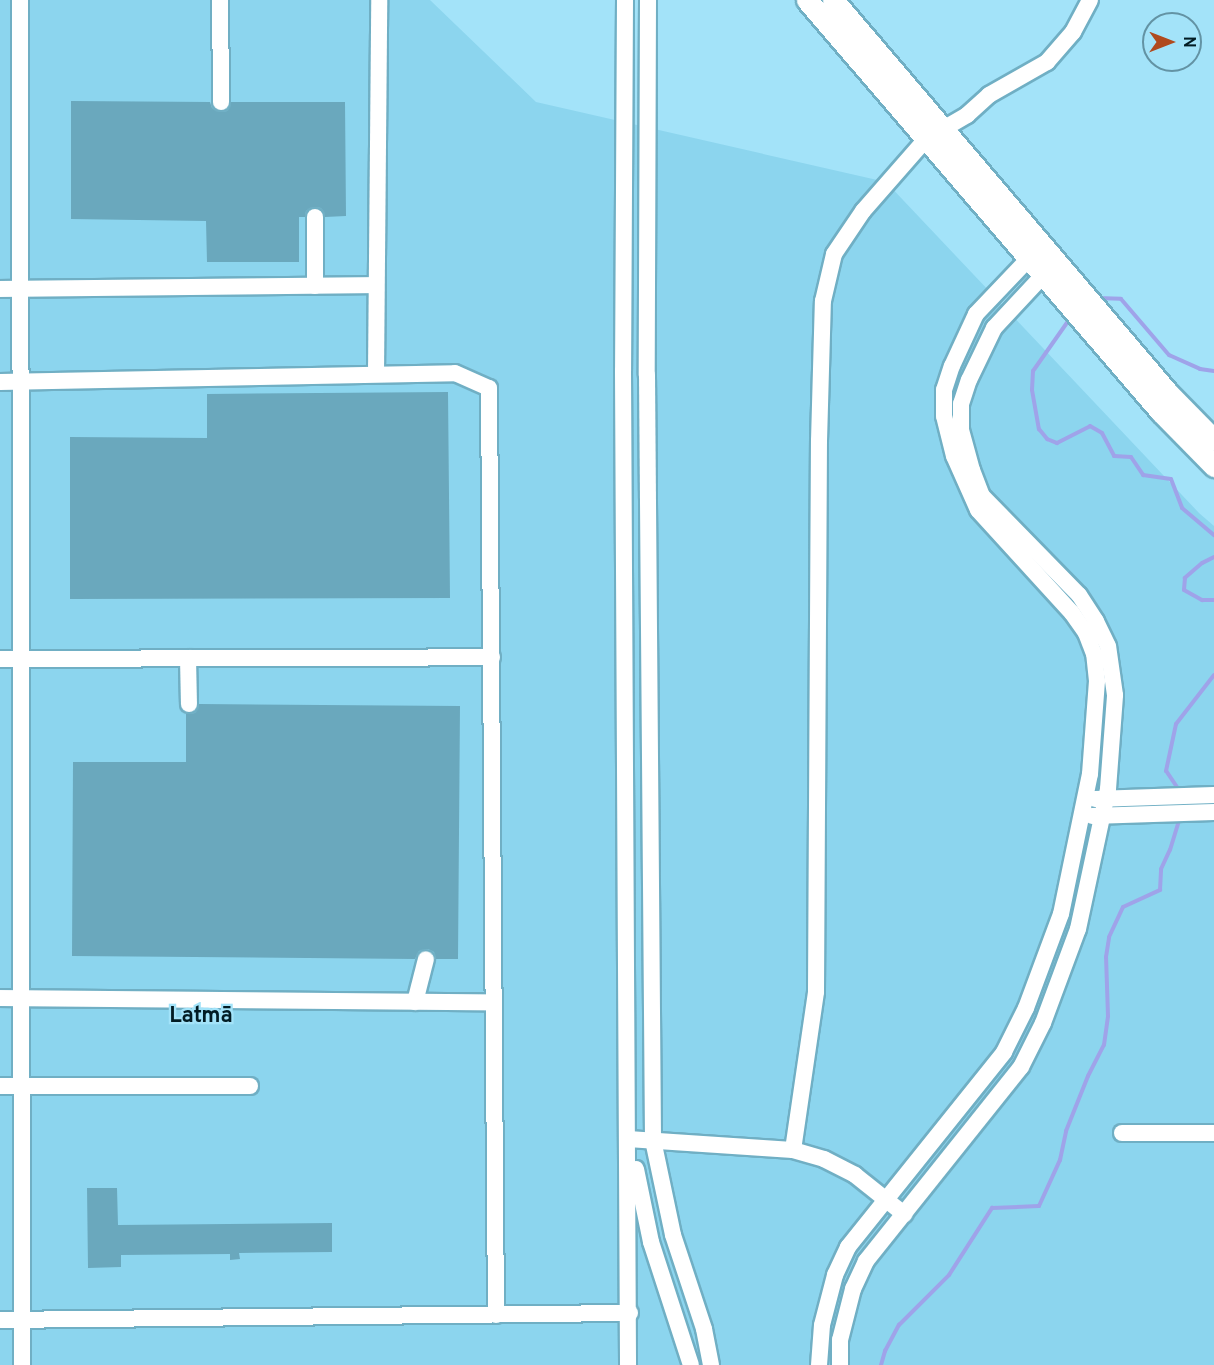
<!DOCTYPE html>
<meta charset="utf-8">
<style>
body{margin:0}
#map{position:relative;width:1214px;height:1365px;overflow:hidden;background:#a3e3f9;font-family:Overpass,sans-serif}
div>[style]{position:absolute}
.built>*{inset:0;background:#8cd5ee}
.stream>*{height:4px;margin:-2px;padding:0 2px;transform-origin:2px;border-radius:2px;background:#9fa3e9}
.building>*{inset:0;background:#6aa8bd}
.roads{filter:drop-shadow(2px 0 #70afc4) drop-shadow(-2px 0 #70afc4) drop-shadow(0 2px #70afc4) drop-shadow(0 -2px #70afc4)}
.minor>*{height:16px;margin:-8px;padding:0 8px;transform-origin:8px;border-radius:8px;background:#fff}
.major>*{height:21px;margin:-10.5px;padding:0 10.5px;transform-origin:10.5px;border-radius:10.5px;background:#fff}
span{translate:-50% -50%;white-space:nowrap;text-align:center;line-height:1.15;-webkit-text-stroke:4.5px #a3e3f9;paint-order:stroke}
.neighbourhood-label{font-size:22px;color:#021c24;font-weight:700}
.north{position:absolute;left:1142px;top:12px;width:60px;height:60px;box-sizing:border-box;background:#a3e3f9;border:2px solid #6393a4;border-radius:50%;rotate:90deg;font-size:16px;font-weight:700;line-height:24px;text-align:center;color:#021c24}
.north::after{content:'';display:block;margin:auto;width:21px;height:27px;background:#b04a1e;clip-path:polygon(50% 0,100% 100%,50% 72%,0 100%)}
</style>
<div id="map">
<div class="built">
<i style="clip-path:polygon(0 0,430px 0,536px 102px,886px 182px,1199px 513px,1214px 526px,1214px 1365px,0 1365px)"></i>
</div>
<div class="stream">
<i style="left:1097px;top:298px;width:24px;rotate:2deg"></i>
<i style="left:1121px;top:299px;width:74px;rotate:49.4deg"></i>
<i style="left:1169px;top:355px;width:34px;rotate:24deg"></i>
<i style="left:1200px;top:369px;width:14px;rotate:8deg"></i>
<i style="left:1071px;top:317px;width:66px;rotate:125.1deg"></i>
<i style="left:1033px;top:371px;width:19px;rotate:93deg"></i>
<i style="left:1032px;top:390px;width:40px;rotate:80deg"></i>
<i style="left:1039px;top:429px;width:13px;rotate:51deg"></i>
<i style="left:1047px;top:439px;width:11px;rotate:22deg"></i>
<i style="left:1057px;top:443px;width:37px;rotate:-27deg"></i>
<i style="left:1090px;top:426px;width:14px;rotate:30deg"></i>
<i style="left:1102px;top:433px;width:26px;rotate:62deg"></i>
<i style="left:1114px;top:456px;width:17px;rotate:3deg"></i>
<i style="left:1131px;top:457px;width:22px;rotate:56deg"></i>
<i style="left:1143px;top:475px;width:28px;rotate:8deg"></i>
<i style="left:1171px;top:479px;width:31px;rotate:69deg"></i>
<i style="left:1182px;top:508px;width:42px;rotate:40.2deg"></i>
<i style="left:1214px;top:557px;width:13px;rotate:153deg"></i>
<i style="left:1202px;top:563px;width:23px;rotate:139deg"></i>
<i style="left:1185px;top:578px;width:12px;rotate:95deg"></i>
<i style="left:1184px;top:590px;width:21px;rotate:29deg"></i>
<i style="left:1202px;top:600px;width:12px"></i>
<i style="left:1179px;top:790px;width:23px;rotate:-124deg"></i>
<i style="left:1166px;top:771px;width:48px;rotate:-78deg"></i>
<i style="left:1176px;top:724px;width:62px;rotate:-52.2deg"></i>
<i style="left:881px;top:1365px;width:15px;rotate:-74deg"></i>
<i style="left:885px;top:1351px;width:30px;rotate:-62deg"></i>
<i style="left:899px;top:1325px;width:71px;rotate:-45deg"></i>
<i style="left:949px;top:1275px;width:80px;rotate:-57.3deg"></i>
<i style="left:992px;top:1208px;width:47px;rotate:-2.4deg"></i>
<i style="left:1039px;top:1206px;width:51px;rotate:-65.5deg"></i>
<i style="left:1060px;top:1160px;width:30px;rotate:-78deg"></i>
<i style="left:1066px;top:1131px;width:59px;rotate:-68.2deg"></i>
<i style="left:1088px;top:1076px;width:35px;rotate:-63deg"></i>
<i style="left:1104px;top:1045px;width:29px;rotate:-82deg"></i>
<i style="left:1108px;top:1016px;width:59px;rotate:-91.9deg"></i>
<i style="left:1106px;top:957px;width:20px;rotate:-81deg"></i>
<i style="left:1109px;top:937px;width:33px;rotate:-65deg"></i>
<i style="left:1123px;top:907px;width:41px;rotate:-24.7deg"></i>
<i style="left:1160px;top:890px;width:21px;rotate:-87deg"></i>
<i style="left:1161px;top:869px;width:21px;rotate:-65deg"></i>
<i style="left:1170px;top:850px;width:34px;rotate:-73deg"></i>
</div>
<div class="building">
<i style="clip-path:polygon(71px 101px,210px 102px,212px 108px,221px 112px,227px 111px,231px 102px,345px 102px,346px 216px,325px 217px,321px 208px,314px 207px,306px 211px,305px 217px,299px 217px,299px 262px,207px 262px,206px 221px,71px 219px)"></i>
<i style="clip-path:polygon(448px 392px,450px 598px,70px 599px,70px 437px,207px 438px,207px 394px)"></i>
<i style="clip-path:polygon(199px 704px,460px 706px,458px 959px,436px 959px,434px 952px,428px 949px,419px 951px,415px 959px,72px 956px,73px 762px,186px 762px,186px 714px,195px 713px)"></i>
<i style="clip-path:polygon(87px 1188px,117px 1188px,118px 1225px,332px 1223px,332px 1252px,239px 1253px,240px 1259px,230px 1260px,230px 1254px,121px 1255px,121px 1267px,88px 1268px)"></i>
</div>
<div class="roads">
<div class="minor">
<i style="left:20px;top:0;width:1365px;rotate:89.92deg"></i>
<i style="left:220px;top:0;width:102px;rotate:89.4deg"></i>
<i style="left:625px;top:0;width:371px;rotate:90.3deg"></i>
<i style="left:623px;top:371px;width:994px;rotate:89.71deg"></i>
<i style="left:648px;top:0;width:375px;rotate:90.2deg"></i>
<i style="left:647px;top:375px;width:765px;rotate:89.55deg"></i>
<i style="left:653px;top:1140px;width:97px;rotate:78.1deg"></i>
<i style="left:673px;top:1235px;width:99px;rotate:71.7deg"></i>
<i style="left:704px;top:1329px;width:37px;rotate:79deg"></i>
<i style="left:315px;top:286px;width:69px;rotate:-90deg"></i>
<i style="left:0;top:289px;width:375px;rotate:-0.6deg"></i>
<i style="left:376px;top:374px;width:374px;rotate:-89.5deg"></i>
<i style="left:0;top:382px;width:455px;rotate:-1.1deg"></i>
<i style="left:455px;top:373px;width:37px;rotate:24deg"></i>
<i style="left:489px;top:388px;width:927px;rotate:89.57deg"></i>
<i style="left:188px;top:658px;width:46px;rotate:88.8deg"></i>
<i style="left:0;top:659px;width:492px;rotate:-0.2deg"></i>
<i style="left:1095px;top:799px;width:119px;rotate:-1.9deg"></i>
<i style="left:1092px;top:816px;width:122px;rotate:-1.9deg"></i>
<i style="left:0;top:998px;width:494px;rotate:0.5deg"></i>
<i style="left:415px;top:1002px;width:44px;rotate:-75.7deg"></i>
<i style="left:0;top:1086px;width:250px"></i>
<i style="left:1122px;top:1133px;width:92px"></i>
<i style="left:628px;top:1139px;width:165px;rotate:3.8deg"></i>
<i style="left:793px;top:1150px;width:32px;rotate:16deg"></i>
<i style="left:824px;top:1159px;width:35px;rotate:27deg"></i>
<i style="left:855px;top:1175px;width:63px;rotate:38.5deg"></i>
<i style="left:793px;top:1150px;width:160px;rotate:-81.7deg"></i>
<i style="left:816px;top:992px;width:551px;rotate:-89.69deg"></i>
<i style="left:819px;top:441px;width:140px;rotate:-88.4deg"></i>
<i style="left:823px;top:301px;width:48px;rotate:-76.8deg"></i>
<i style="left:834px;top:254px;width:52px;rotate:-56deg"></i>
<i style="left:863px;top:211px;width:96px;rotate:-48.8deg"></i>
<i style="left:926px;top:139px;width:48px;rotate:-30.3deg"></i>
<i style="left:967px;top:115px;width:30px;rotate:-42deg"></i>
<i style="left:989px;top:95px;width:67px;rotate:-29.6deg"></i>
<i style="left:1047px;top:62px;width:40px;rotate:-49deg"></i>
<i style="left:1073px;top:32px;width:36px;rotate:-62deg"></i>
<i style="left:636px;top:1169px;width:75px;rotate:78.4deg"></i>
<i style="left:651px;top:1242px;width:129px;rotate:72deg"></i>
<i style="left:0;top:1320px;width:630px;rotate:-0.64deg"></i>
<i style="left:819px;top:1365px;width:40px;rotate:-85.7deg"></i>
<i style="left:822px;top:1325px;width:52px;rotate:-75.4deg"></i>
<i style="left:835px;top:1275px;width:31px;rotate:-65deg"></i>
<i style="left:848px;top:1247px;width:250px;rotate:-51.3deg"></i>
<i style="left:1004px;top:1052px;width:49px;rotate:-63.4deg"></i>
<i style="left:1026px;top:1008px;width:100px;rotate:-69.6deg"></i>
<i style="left:1061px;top:914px;width:143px;rotate:-78.3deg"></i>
<i style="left:1090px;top:774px;width:93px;rotate:-85.7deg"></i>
<i style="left:1097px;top:681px;width:27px;rotate:-96deg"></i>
<i style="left:1094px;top:654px;width:22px;rotate:-111deg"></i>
<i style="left:1086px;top:633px;width:24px;rotate:-125deg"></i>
<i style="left:1072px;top:613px;width:139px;rotate:-132.4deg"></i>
<i style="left:978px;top:510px;width:59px;rotate:-114deg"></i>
<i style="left:954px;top:456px;width:41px;rotate:-104deg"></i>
<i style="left:944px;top:416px;width:26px;rotate:-90deg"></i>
<i style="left:944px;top:390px;width:25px;rotate:-72deg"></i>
<i style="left:952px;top:366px;width:57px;rotate:-65.2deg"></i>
<i style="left:976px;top:314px;width:87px;rotate:-46.4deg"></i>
<i style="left:840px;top:1365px;width:25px;rotate:-90deg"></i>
<i style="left:840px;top:1340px;width:53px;rotate:-75.7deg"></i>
<i style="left:853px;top:1289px;width:31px;rotate:-65deg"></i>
<i style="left:866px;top:1261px;width:248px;rotate:-51.4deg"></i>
<i style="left:1021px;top:1067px;width:49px;rotate:-63.4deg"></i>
<i style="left:1043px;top:1023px;width:100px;rotate:-69.6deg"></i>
<i style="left:1078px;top:929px;width:143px;rotate:-77.9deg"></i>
<i style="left:1108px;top:789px;width:94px;rotate:-85.7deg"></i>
<i style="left:1115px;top:695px;width:49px;rotate:-98.1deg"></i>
<i style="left:1108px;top:646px;width:28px;rotate:-116deg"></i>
<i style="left:1096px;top:621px;width:31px;rotate:-123deg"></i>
<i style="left:1079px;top:595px;width:139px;rotate:-134.4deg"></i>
<i style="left:982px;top:496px;width:28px;rotate:-111deg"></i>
<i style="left:972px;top:470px;width:41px;rotate:-105.4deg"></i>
<i style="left:961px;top:430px;width:26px;rotate:-90deg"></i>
<i style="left:961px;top:404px;width:25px;rotate:-72deg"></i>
<i style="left:969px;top:380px;width:58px;rotate:-64.3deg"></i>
<i style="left:994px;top:328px;width:82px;rotate:-47deg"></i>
</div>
<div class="major">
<i style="left:807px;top:0;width:543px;rotate:49.33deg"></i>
<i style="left:1161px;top:412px;width:76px;rotate:45.5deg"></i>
<i style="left:833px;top:0;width:516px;rotate:49.56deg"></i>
<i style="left:1168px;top:393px;width:66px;rotate:45.6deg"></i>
</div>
</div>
<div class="neighbourhood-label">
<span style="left:201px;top:1017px">Latmā</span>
</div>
<div class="north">N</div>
</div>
